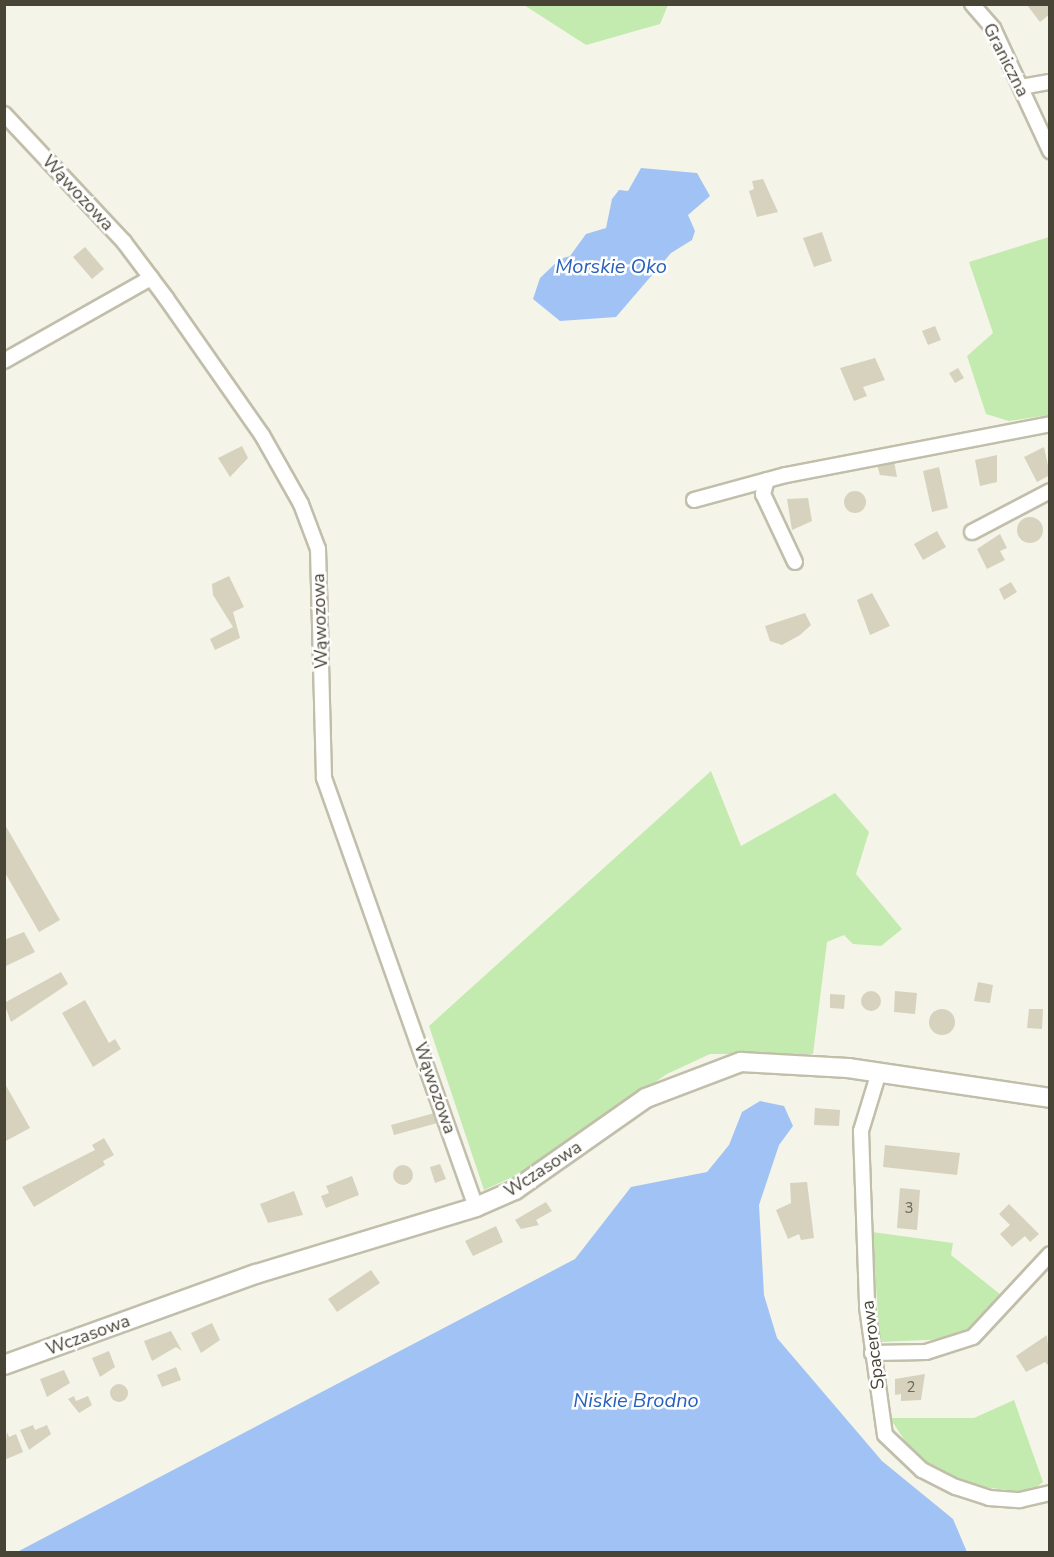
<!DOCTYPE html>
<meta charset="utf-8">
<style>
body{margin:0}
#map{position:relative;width:1054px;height:1557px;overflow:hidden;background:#f5f4e8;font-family:"Nunito Sans",sans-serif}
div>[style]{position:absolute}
.green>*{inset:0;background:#c4ebaf}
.water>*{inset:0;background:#a1c2f5}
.building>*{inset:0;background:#d7d2bd}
.round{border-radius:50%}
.roads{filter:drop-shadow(2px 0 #c1beaa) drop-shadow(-2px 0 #c1beaa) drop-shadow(0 2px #c1beaa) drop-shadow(0 -2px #c1beaa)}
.minor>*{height:14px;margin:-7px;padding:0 7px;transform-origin:7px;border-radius:7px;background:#fff}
.tertiary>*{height:18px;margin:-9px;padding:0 9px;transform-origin:9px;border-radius:9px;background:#fff}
span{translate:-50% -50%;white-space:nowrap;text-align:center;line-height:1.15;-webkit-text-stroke:5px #fff;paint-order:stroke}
.number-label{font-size:15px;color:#6c6858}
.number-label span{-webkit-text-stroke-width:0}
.street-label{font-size:18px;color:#494536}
.water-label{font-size:20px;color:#2860bc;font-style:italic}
.frame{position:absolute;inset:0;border:6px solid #494536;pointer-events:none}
</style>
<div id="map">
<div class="green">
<i style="clip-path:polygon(524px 5px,668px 5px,660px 24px,586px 45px)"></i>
<i style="clip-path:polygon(1049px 237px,1049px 415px,1009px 421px,986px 414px,967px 356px,993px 333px,969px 262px)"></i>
<i style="clip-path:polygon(711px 771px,741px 846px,835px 793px,869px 832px,856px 874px,902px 929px,881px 946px,853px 944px,844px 935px,827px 942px,813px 1054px,710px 1054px,667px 1074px,524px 1172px,484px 1190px,429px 1026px)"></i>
<i style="clip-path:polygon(872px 1232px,953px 1243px,951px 1255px,1001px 1295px,974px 1326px,948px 1339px,880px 1342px)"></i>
<i style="clip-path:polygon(1014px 1400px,1043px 1482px,1029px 1493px,961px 1484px,914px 1455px,890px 1418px,974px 1418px)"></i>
</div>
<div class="water">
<i style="clip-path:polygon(641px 168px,697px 173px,710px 196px,688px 215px,695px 231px,692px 240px,671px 253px,616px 317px,560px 321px,533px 299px,540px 278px,560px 259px,570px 256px,586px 234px,606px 228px,612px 199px,619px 190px,628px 191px)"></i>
<i style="clip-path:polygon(760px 1101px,784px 1106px,793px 1126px,779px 1145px,759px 1205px,764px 1295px,777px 1338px,882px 1461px,953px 1519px,967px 1552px,17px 1552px,575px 1259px,631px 1187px,707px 1172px,729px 1145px,742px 1112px)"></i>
</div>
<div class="building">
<i style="clip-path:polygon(1027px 5px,1049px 5px,1050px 14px,1040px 22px)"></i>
<i style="clip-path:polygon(763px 179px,778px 212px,757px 217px,749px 191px,754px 189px,752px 181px)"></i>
<i style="clip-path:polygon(822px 232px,832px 261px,814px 267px,803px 238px)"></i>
<i style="clip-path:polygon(85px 247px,104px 269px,92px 279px,73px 257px)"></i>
<i style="clip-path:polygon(935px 326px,941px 340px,928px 345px,922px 331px)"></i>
<i style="clip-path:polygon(875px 358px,885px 380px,863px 387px,867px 396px,854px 401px,840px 368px)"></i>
<i style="clip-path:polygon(958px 368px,964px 378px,955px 383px,949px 373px)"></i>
<i style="clip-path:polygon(242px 446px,248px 458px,230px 477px,218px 458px)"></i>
<i style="clip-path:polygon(1044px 447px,1050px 475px,1037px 482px,1024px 457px)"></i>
<i style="clip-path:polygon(997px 455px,997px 482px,980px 486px,975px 460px)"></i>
<i style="clip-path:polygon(894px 461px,897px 477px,880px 475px,877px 465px)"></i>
<i style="clip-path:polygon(939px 467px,948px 508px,932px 512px,923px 471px)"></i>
<i class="round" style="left:844px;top:491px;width:22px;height:22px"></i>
<i style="clip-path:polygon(808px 498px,812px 521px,792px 530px,787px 499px)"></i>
<i class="round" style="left:1017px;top:517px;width:26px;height:26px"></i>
<i style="clip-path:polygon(937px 531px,946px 547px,923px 560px,914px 544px)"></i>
<i style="clip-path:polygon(1000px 534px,1007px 548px,1000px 551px,1005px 560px,987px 569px,977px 549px)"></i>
<i style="clip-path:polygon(229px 576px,244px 607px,233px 612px,240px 638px,215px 650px,210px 639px,233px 627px,213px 595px,212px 584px)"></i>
<i style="clip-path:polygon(1011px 582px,1017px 592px,1004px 600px,999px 589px)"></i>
<i style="clip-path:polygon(872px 593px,890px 626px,870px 635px,857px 600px)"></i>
<i style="clip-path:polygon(805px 613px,811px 625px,800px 635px,782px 645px,770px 641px,765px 626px)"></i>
<i style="clip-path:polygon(4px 823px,60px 920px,39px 932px,4px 871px)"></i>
<i style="clip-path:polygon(24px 932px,35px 952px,4px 967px,4px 940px)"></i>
<i style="clip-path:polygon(61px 972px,68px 984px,11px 1022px,4px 1003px)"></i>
<i style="clip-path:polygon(978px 982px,993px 985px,990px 1003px,974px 1001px)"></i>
<i style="clip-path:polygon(895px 991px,917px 993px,915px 1014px,894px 1012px)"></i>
<i class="round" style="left:861px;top:991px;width:20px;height:20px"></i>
<i style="clip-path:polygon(830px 994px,845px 995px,844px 1009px,830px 1008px)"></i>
<i style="clip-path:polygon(85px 1000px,109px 1043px,115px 1039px,121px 1049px,93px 1067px,62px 1013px)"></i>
<i class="round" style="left:929px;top:1009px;width:26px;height:26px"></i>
<i style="clip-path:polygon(1029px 1009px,1043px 1009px,1042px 1029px,1027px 1028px)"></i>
<i style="clip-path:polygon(4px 1082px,30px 1128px,4px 1142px)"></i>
<i style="clip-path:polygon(815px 1108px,840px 1110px,839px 1126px,814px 1125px)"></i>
<i style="clip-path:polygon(438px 1112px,441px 1122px,394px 1135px,391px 1125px)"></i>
<i style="clip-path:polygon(104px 1138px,114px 1155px,103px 1161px,105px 1165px,34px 1207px,22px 1187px,95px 1150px,92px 1145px)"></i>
<i style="clip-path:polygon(885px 1145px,960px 1153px,957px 1175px,883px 1167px)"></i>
<i style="clip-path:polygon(440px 1164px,446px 1179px,435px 1183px,430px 1167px)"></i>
<i class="round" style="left:393px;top:1165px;width:20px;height:20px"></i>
<i style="clip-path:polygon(352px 1176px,359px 1195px,326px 1208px,321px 1196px,329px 1193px,326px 1186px)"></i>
<i style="clip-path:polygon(807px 1182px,814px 1238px,801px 1240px,799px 1234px,788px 1239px,776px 1210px,791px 1203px,790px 1183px)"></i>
<i style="clip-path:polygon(900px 1188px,920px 1190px,917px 1230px,897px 1228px)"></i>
<i style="clip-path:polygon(294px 1191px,303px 1215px,268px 1223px,260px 1204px)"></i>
<i style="clip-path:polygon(546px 1202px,552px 1211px,536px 1220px,539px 1225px,521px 1229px,515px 1220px)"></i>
<i style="clip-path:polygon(1009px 1204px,1039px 1234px,1030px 1242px,1025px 1236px,1012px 1247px,1000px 1234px,1010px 1225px,999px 1214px)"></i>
<i style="clip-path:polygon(496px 1226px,503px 1242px,473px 1256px,465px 1241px)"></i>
<i style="clip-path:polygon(371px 1270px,380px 1283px,337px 1312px,328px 1299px)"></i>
<i style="clip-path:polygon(212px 1323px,220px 1340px,201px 1353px,191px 1333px)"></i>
<i style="clip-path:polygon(171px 1331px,182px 1351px,176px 1347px,152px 1361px,144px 1341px)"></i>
<i style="clip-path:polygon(1047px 1335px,1050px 1367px,1045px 1362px,1026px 1372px,1016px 1356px)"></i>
<i style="clip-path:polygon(109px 1351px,115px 1367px,100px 1377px,92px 1358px)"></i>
<i style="clip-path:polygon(176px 1367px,181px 1380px,162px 1387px,157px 1375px)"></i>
<i style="clip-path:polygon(64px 1370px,70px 1383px,47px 1397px,40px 1379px)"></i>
<i style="clip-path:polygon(925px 1374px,921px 1400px,901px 1401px,901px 1394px,895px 1395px,895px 1379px)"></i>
<i class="round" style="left:110px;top:1384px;width:18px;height:18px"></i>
<i style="clip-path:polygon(74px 1396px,76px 1401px,88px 1396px,92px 1405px,79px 1413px,68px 1399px)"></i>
<i style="clip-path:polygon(33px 1425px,35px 1430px,47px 1425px,51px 1434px,29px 1450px,20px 1430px)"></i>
<i style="clip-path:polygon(7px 1432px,9px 1437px,16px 1434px,23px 1452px,4px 1460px)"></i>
</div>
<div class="roads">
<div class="minor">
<i style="left:972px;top:4px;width:32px;rotate:49deg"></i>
<i style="left:993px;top:28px;width:136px;rotate:65.1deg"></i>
<i style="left:1021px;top:87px;width:29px;rotate:-10deg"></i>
<i style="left:4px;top:114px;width:175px;rotate:46.8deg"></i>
<i style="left:124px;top:242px;width:70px;rotate:53.1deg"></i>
<i style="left:166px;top:298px;width:167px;rotate:55deg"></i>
<i style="left:262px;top:435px;width:79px;rotate:60.5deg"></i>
<i style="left:301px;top:504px;width:48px;rotate:69.3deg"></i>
<i style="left:318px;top:549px;width:229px;rotate:88.5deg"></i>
<i style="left:324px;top:778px;width:455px;rotate:70.5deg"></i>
<i style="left:4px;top:361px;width:169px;rotate:-29.5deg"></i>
<i style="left:767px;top:480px;width:15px;rotate:106deg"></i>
<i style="left:763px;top:494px;width:75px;rotate:64.8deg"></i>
<i style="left:694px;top:500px;width:95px;rotate:-15.2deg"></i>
<i style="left:786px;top:475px;width:269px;rotate:-10.9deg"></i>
<i style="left:972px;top:532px;width:88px;rotate:-27.7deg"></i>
<i style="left:879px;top:1072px;width:62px;rotate:107deg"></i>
<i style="left:861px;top:1131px;width:176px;rotate:88deg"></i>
<i style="left:867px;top:1307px;width:129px;rotate:82deg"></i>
<i style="left:885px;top:1435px;width:51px;rotate:43.4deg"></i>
<i style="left:922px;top:1470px;width:38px;rotate:27deg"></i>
<i style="left:956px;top:1487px;width:35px;rotate:18deg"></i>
<i style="left:989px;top:1498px;width:31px;rotate:4deg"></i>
<i style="left:1020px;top:1500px;width:31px;rotate:-13deg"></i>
<i style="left:872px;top:1353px;width:54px;rotate:-1.1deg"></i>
<i style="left:926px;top:1352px;width:49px;rotate:-17.7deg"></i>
<i style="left:973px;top:1337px;width:113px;rotate:-47.1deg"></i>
</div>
<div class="tertiary">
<i style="left:4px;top:1365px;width:268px;rotate:-19.9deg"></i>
<i style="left:256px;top:1274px;width:230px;rotate:-16.9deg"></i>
<i style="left:476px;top:1207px;width:43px;rotate:-23.6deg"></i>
<i style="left:515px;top:1190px;width:160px;rotate:-35.1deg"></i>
<i style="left:646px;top:1098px;width:102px;rotate:-20.8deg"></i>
<i style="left:741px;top:1062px;width:107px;rotate:3.2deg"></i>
<i style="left:848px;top:1068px;width:204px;rotate:8.4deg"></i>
</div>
</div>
<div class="number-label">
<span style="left:909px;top:1209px">3</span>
<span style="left:911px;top:1388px">2</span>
</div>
<div class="street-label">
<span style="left:1006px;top:60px;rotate:63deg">Graniczna</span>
<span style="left:78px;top:193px;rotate:47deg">Wąwozowa</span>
<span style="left:320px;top:621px;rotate:-92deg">Wąwozowa</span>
<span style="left:435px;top:1088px;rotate:71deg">Wąwozowa</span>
<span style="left:543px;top:1169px;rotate:-33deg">Wczasowa</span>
<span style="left:88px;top:1335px;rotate:-20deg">Wczasowa</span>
<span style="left:873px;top:1345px;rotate:-97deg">Spacerowa</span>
</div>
<div class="water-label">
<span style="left:611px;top:266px">Morskie Oko</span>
<span style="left:636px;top:1400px">Niskie Brodno</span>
</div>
<div class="frame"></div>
</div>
